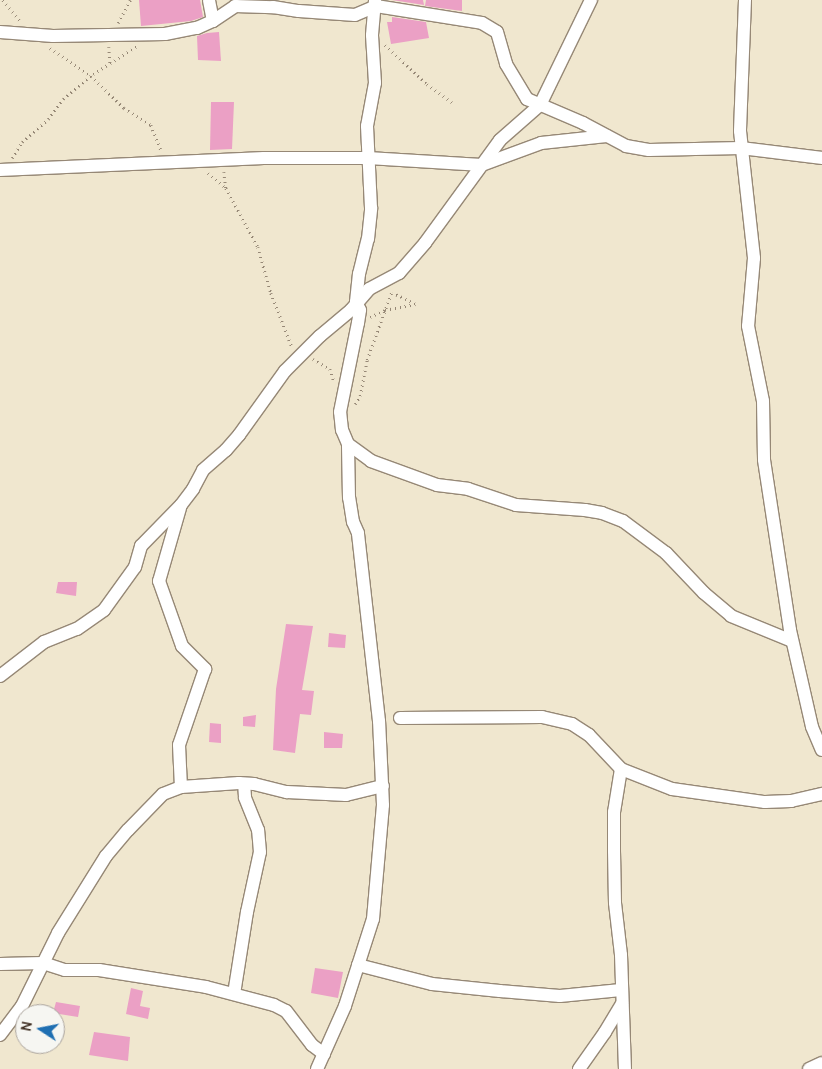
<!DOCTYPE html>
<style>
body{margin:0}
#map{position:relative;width:822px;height:1069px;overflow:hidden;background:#f0e7cf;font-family:Delius,sans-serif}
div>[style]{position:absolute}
.building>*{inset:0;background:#eba0c5}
.path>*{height:2.5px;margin-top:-1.25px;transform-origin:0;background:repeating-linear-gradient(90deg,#968876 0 1px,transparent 0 5px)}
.roads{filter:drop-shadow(1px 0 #968876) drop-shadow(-1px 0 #968876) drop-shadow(0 1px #968876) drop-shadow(0 -1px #968876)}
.street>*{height:12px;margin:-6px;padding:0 6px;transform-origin:6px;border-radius:6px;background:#fff}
span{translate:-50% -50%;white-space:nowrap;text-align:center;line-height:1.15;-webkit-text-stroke:4.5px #f6f6f2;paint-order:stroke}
.north{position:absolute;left:15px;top:1004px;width:50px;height:50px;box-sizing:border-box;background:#f6f6f2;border:1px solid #aba49d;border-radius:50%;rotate:281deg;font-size:14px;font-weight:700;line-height:20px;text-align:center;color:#3b2a1e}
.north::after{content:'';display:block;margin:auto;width:18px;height:22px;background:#1f6fb2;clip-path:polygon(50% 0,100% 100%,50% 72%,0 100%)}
</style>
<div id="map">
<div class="building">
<i style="clip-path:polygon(139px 0,200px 0,203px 17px,191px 21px,141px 26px)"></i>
<i style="clip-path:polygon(392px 0,423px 0,424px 5px)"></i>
<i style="clip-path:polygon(426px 0,462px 0,462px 11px,425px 6px)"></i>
<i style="clip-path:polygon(392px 17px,426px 22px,429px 38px,391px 44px,387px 22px,392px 22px)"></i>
<i style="clip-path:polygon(219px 32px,221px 61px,198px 60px,197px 36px,207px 33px)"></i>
<i style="clip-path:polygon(211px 102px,234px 102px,232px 149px,210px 150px)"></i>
<i style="clip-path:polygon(58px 582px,77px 582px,76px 596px,56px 593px)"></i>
<i style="clip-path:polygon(286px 624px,313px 626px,302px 690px,314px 691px,311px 715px,300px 714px,295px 753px,273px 750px,276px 689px)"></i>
<i style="clip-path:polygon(329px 633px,346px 635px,345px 648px,328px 647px)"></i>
<i style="clip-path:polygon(256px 715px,255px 727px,243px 726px,243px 717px)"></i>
<i style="clip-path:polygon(210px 723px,221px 724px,221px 743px,209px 742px)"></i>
<i style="clip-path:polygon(324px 732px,343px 734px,342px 748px,324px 748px)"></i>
<i style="clip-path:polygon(315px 968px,343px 972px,338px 998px,311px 993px)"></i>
<i style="clip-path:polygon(131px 988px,143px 991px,140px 1006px,150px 1008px,148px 1019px,126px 1014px)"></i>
<i style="clip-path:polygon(56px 1002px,80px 1006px,78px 1017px,53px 1013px)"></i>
<i style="clip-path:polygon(94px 1032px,130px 1037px,128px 1061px,89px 1055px)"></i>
</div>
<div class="path">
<i style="left:3px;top:0;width:27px;rotate:51deg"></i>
<i style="left:118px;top:23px;width:26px;rotate:-62deg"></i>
<i style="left:385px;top:45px;width:57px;rotate:42.9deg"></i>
<i style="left:427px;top:84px;width:31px;rotate:36deg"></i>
<i style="left:109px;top:47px;width:16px;rotate:86deg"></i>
<i style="left:50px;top:48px;width:50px;rotate:34.3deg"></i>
<i style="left:91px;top:76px;width:46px;rotate:44.1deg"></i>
<i style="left:124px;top:108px;width:32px;rotate:32deg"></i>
<i style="left:151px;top:125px;width:29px;rotate:68deg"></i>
<i style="left:12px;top:158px;width:19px;rotate:-58deg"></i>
<i style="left:22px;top:142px;width:35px;rotate:-41deg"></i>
<i style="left:48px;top:119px;width:25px;rotate:-53deg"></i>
<i style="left:63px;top:99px;width:39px;rotate:-40deg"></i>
<i style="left:93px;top:74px;width:52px;rotate:-32.5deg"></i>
<i style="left:224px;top:172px;width:16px;rotate:83deg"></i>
<i style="left:208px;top:173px;width:23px;rotate:40deg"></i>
<i style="left:226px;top:188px;width:67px;rotate:61.5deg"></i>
<i style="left:258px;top:247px;width:48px;rotate:74.2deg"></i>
<i style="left:271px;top:293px;width:58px;rotate:68.7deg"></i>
<i style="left:370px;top:317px;width:17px;rotate:-25deg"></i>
<i style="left:385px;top:310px;width:31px;rotate:-11deg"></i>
<i style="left:415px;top:304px;width:25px;rotate:-154deg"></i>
<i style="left:313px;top:359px;width:20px;rotate:30deg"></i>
<i style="left:330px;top:369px;width:13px;rotate:72deg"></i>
<i style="left:355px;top:404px;width:9px;rotate:-58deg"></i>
<i style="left:360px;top:396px;width:37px;rotate:-79deg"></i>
<i style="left:367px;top:360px;width:73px;rotate:-70.1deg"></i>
</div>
<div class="roads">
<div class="street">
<i style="left:745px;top:0;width:131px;rotate:92.2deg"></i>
<i style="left:740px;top:131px;width:128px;rotate:83.7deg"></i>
<i style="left:754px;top:258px;width:68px;rotate:95deg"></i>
<i style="left:748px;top:326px;width:76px;rotate:78.7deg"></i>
<i style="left:763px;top:401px;width:59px;rotate:89deg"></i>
<i style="left:764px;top:460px;width:172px;rotate:81.3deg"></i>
<i style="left:790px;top:630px;width:99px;rotate:77.2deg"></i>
<i style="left:812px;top:727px;width:25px;rotate:67deg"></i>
<i style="left:213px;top:21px;width:27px;rotate:-34deg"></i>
<i style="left:235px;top:6px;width:38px;rotate:2deg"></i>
<i style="left:273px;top:7px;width:26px;rotate:9deg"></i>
<i style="left:299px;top:11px;width:56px;rotate:4.1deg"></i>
<i style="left:355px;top:15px;width:23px;rotate:-23deg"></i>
<i style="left:376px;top:6px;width:107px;rotate:9.1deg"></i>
<i style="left:482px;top:23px;width:17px;rotate:31deg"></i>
<i style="left:497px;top:32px;width:33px;rotate:74deg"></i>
<i style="left:506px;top:64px;width:41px;rotate:59deg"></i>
<i style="left:527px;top:99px;width:61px;rotate:23.2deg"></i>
<i style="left:583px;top:123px;width:49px;rotate:28.1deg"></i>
<i style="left:626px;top:146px;width:23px;rotate:10deg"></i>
<i style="left:649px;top:150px;width:92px;rotate:-1.2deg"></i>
<i style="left:741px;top:148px;width:82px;rotate:7deg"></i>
<i style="left:0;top:32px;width:53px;rotate:4.3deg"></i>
<i style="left:53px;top:36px;width:112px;rotate:-1deg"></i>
<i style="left:165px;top:34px;width:33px;rotate:-11deg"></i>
<i style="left:197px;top:28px;width:17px;rotate:-24deg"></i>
<i style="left:213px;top:21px;width:21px;rotate:-101deg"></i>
<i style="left:0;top:170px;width:264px;rotate:-2.6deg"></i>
<i style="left:264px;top:158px;width:104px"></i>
<i style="left:368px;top:158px;width:114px;rotate:3.5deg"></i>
<i style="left:482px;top:165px;width:63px;rotate:-20.4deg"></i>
<i style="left:541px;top:143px;width:66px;rotate:-6.1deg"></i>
<i style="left:348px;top:444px;width:29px;rotate:36deg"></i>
<i style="left:371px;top:461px;width:70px;rotate:20deg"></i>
<i style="left:437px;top:485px;width:31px;rotate:7deg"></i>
<i style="left:468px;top:489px;width:51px;rotate:18.4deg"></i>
<i style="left:516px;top:505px;width:69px;rotate:4.1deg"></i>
<i style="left:585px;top:510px;width:17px;rotate:10deg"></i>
<i style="left:602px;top:513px;width:22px;rotate:21deg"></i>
<i style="left:623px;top:521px;width:54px;rotate:36.7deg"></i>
<i style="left:666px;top:553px;width:55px;rotate:46.5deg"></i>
<i style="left:704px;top:593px;width:35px;rotate:40deg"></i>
<i style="left:731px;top:616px;width:66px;rotate:22.3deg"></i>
<i style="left:180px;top:508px;width:76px;rotate:106deg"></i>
<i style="left:159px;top:581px;width:69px;rotate:70.5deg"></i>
<i style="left:182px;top:646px;width:33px;rotate:45deg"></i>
<i style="left:205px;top:669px;width:80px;rotate:108.9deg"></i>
<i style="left:179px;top:745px;width:42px;rotate:87.3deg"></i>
<i style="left:0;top:676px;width:56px;rotate:-37.7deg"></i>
<i style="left:44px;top:642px;width:35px;rotate:-22deg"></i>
<i style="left:77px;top:629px;width:33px;rotate:-35deg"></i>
<i style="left:104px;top:610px;width:53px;rotate:-54.2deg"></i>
<i style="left:135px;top:567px;width:22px;rotate:-74deg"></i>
<i style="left:141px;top:546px;width:57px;rotate:-45.7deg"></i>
<i style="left:181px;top:505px;width:20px;rotate:-53deg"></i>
<i style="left:193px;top:489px;width:21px;rotate:-62deg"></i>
<i style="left:203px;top:470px;width:30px;rotate:-41deg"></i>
<i style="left:226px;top:450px;width:20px;rotate:-49deg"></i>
<i style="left:239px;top:435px;width:79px;rotate:-54.3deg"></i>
<i style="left:285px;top:371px;width:49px;rotate:-45deg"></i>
<i style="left:320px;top:336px;width:40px;rotate:-40deg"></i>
<i style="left:351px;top:310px;width:28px;rotate:-49deg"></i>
<i style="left:369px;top:289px;width:34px;rotate:-28deg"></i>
<i style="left:399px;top:273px;width:40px;rotate:-49deg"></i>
<i style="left:425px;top:243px;width:127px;rotate:-53.9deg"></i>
<i style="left:500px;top:140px;width:53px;rotate:-41.2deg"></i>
<i style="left:540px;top:105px;width:117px;rotate:-64.1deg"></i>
<i style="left:400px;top:718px;width:142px;rotate:-0.4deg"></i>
<i style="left:542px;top:717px;width:31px;rotate:13deg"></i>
<i style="left:572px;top:724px;width:20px;rotate:33deg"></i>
<i style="left:589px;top:735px;width:47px;rotate:46.7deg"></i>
<i style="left:621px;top:769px;width:55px;rotate:21.4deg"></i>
<i style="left:672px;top:789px;width:94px;rotate:8deg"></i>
<i style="left:765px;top:802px;width:26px;rotate:-2deg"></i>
<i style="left:791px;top:801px;width:32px;rotate:-13deg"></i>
<i style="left:621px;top:769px;width:44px;rotate:99.2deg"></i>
<i style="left:614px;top:812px;width:39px;rotate:90deg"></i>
<i style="left:614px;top:851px;width:52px;rotate:88.9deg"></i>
<i style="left:615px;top:903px;width:52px;rotate:83.4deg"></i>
<i style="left:621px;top:955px;width:114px;rotate:88deg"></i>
<i style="left:0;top:964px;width:43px;rotate:-1.3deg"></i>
<i style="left:43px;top:963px;width:23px;rotate:18deg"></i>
<i style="left:65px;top:970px;width:34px"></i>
<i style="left:99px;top:970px;width:108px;rotate:9deg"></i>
<i style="left:206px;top:987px;width:70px;rotate:14.8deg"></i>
<i style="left:274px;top:1005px;width:13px;rotate:27deg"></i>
<i style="left:286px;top:1011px;width:43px;rotate:52.6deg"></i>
<i style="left:312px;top:1045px;width:15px;rotate:37deg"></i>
<i style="left:358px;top:965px;width:76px;rotate:14.4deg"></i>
<i style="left:432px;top:984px;width:68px;rotate:5.9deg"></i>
<i style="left:500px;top:991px;width:60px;rotate:4.8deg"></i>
<i style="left:560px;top:996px;width:61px;rotate:-5.6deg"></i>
<i style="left:234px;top:994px;width:83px;rotate:-81deg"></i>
<i style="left:247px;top:912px;width:61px;rotate:-77.8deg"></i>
<i style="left:260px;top:852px;width:22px;rotate:-95deg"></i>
<i style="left:258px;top:830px;width:35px;rotate:-112deg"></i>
<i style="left:245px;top:797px;width:13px;rotate:-94deg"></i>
<i style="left:0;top:1035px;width:36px;rotate:-53deg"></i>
<i style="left:22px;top:1006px;width:81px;rotate:-63.7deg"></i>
<i style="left:58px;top:933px;width:91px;rotate:-58.1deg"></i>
<i style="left:106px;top:856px;width:34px;rotate:-50deg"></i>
<i style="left:128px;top:830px;width:50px;rotate:-45.8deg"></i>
<i style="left:163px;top:794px;width:19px;rotate:-21deg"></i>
<i style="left:181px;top:787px;width:58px;rotate:-3.9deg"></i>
<i style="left:239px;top:783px;width:15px;rotate:4deg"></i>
<i style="left:254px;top:784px;width:34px;rotate:14deg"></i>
<i style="left:287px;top:792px;width:59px;rotate:2.9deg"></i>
<i style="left:346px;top:795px;width:38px;rotate:-14deg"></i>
<i style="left:317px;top:1069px;width:69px;rotate:-66deg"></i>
<i style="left:345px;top:1006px;width:91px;rotate:-72.2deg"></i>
<i style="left:373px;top:919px;width:114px;rotate:-85deg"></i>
<i style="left:383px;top:805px;width:84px;rotate:-92.7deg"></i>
<i style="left:379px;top:721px;width:189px;rotate:-96.4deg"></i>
<i style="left:358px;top:533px;width:12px;rotate:-114deg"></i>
<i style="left:353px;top:522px;width:24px;rotate:-99deg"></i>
<i style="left:349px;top:498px;width:54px;rotate:-91.1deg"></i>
<i style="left:348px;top:444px;width:15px;rotate:-113deg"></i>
<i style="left:342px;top:430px;width:18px;rotate:-96deg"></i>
<i style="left:340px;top:412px;width:91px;rotate:-78.6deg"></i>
<i style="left:358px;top:323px;width:13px;rotate:-81deg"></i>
<i style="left:360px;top:310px;width:9px;rotate:-117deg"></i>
<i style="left:356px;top:302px;width:28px;rotate:-84deg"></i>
<i style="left:359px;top:274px;width:36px;rotate:-76deg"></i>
<i style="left:368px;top:239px;width:31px;rotate:-84deg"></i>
<i style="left:371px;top:208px;width:82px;rotate:-92.8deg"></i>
<i style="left:367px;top:126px;width:44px;rotate:-79.5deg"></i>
<i style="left:375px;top:83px;width:48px;rotate:-93.6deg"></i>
<i style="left:372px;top:35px;width:35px;rotate:-85deg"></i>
<i style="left:579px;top:1069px;width:45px;rotate:-54.9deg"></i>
<i style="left:605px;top:1032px;width:33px;rotate:-59deg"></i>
<i style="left:809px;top:1069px;width:14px;rotate:-25deg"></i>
</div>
</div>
<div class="north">N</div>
</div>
